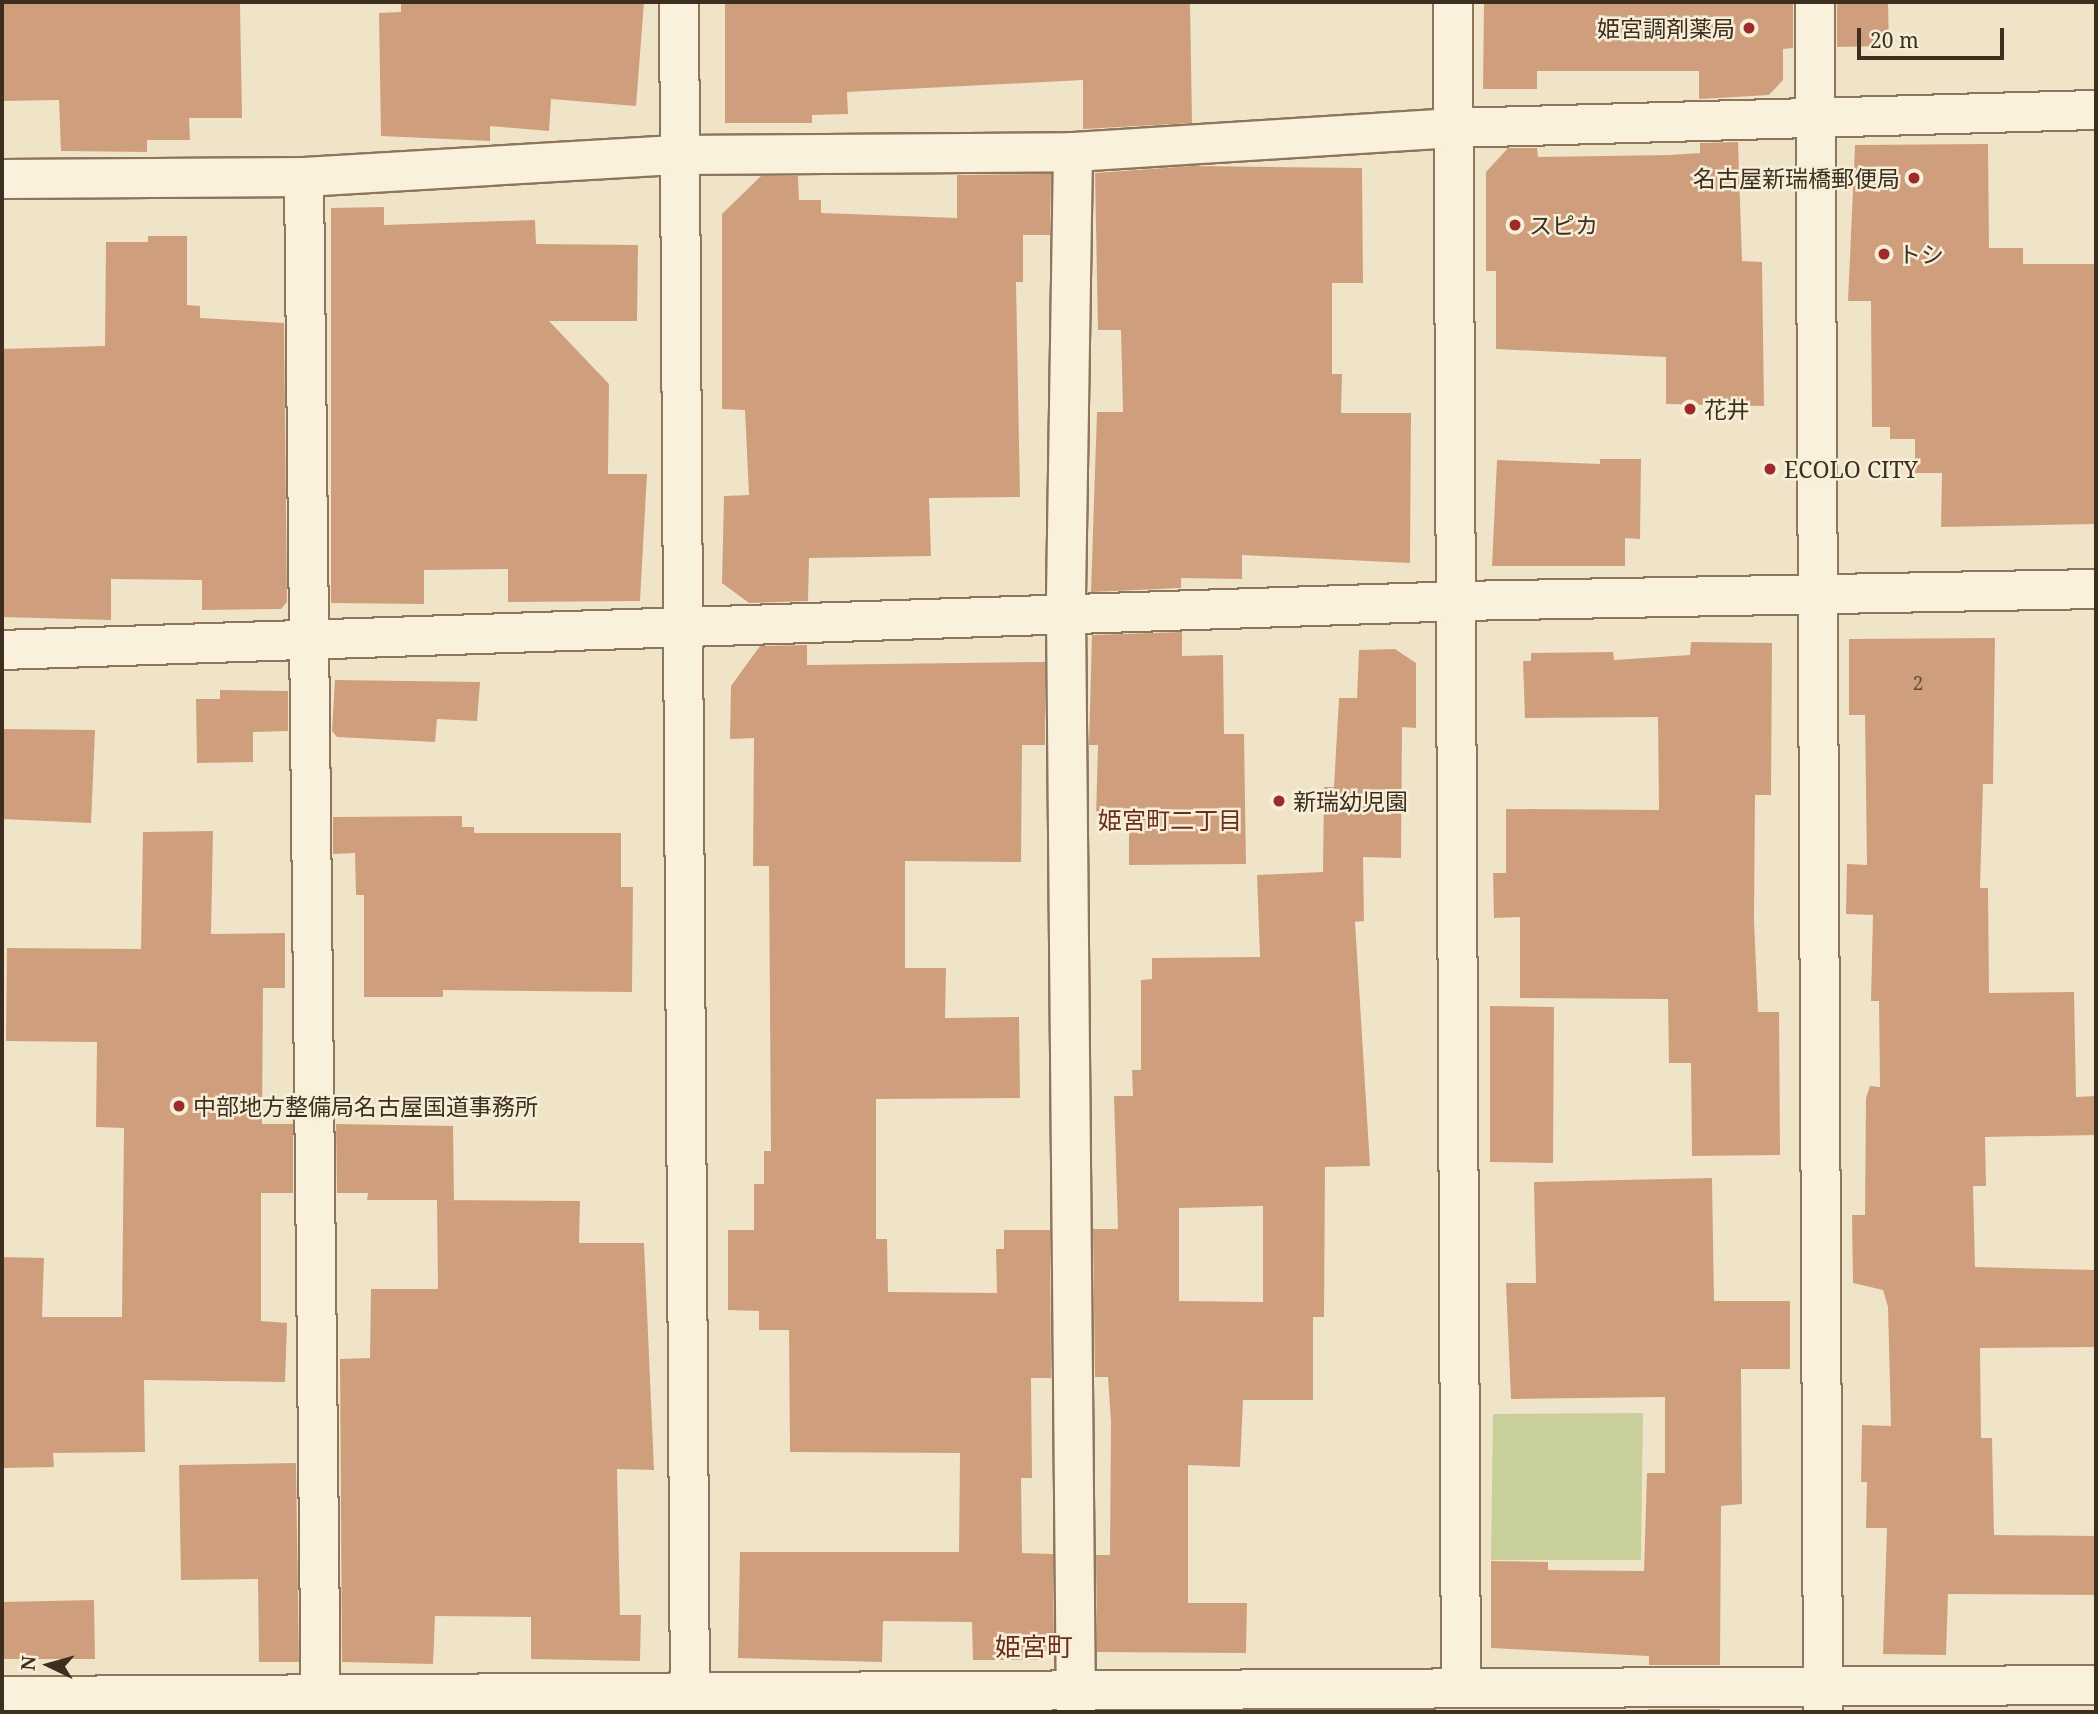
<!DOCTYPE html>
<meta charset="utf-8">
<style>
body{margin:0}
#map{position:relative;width:2098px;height:1714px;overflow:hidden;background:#f0e4c8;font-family:"Noto Serif","Noto Sans JP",serif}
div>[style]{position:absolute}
.green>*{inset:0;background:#c9cf9b}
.building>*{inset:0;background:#cf9f7d}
.roads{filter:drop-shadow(2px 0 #8d765c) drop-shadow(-2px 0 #8d765c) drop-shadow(0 2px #8d765c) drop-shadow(0 -2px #8d765c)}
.minor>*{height:38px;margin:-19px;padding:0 19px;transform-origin:19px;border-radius:19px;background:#faf1dc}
.dots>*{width:19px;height:19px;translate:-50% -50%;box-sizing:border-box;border:4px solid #f7eed8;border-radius:50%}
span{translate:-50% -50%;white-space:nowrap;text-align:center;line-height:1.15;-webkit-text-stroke:5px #f7eed8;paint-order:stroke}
.number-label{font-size:19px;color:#624a37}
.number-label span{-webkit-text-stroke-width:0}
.poi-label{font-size:23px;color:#3d2e20}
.right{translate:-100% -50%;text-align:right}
.left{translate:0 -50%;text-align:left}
.neighbourhood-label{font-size:24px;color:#6b2e1e}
.quarter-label{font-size:26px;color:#6b2e1e}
.frame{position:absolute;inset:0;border:4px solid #3d2e20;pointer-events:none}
.north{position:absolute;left:14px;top:1630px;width:70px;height:70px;-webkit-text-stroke:5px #f7eed8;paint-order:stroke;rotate:275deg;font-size:19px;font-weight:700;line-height:28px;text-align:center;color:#3d2e20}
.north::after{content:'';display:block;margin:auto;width:24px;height:32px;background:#3d2e20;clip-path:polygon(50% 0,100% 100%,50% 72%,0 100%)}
.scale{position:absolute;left:1857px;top:28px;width:147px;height:32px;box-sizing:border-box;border:4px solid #3d2e20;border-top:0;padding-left:9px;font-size:21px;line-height:24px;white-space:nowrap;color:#3d2e20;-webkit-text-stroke:5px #f7eed8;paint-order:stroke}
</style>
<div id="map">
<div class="green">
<i style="clip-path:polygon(1643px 1413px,1641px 1560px,1491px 1560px,1493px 1414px)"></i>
</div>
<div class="building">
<i style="clip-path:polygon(2px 2px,240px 4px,242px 118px,189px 118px,190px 140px,147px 140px,147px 152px,61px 151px,59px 100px,2px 101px)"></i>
<i style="clip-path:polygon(401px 2px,644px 2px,636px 106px,551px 99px,549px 131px,490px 126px,490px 141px,381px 136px,379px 13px,401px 12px)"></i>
<i style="clip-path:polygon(725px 2px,1190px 2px,1192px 123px,1083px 129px,1083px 80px,847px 92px,848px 114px,812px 115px,812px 123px,725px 123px)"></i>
<i style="clip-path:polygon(1484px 2px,1793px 2px,1793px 48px,1783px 49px,1783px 80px,1769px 95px,1699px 99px,1699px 71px,1537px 71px,1537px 89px,1483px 89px)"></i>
<i style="clip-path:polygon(1837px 2px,1888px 2px,1889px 46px,1837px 47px)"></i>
<i style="clip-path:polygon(1738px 142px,1742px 261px,1762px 262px,1764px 406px,1666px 404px,1666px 357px,1496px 349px,1496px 271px,1486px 271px,1486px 172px,1508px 148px,1537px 148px,1538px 157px,1669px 155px,1700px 153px,1700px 143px)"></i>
<i style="clip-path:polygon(1988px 144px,1989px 248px,2023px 248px,2023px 264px,2096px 264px,2096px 524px,1941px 527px,1942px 473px,1915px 473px,1915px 439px,1890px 439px,1890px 427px,1872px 427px,1871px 301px,1848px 301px,1855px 145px)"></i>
<i style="clip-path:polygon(1192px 166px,1362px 168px,1363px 283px,1332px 283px,1332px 374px,1342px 374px,1341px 413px,1411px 413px,1410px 563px,1242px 555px,1242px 579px,1181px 578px,1181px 588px,1091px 592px,1097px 412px,1123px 412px,1121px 330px,1098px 330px,1095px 173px)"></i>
<i style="clip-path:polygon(1051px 174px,1050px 235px,1023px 235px,1023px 282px,1016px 282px,1020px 497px,929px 498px,931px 556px,809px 558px,808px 601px,749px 603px,722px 583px,724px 496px,749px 495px,745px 410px,722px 409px,722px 214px,761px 176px,798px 176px,799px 200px,821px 200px,821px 213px,957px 218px,957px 175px)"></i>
<i style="clip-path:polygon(384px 207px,384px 225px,535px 220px,536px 244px,638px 245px,637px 321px,549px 321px,609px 384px,608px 474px,647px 474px,640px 601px,508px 602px,508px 569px,424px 570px,424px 604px,331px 603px,331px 208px)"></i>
<i style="clip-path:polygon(148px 236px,187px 236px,187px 305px,200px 306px,200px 318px,284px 323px,287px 602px,281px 609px,202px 610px,202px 580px,111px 579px,111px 620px,2px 617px,2px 349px,105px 346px,106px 242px,148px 242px)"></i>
<i style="clip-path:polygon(1600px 459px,1641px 459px,1640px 539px,1625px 538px,1625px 566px,1492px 566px,1497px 460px,1600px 464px)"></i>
<i style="clip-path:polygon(1182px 632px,1182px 656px,1223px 655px,1224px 734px,1244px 734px,1246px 864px,1129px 865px,1129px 817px,1096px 817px,1098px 745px,1089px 745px,1092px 635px)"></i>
<i style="clip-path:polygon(1995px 638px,1993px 784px,1983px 784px,1980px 888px,1988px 888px,1989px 993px,2074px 992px,2076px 1097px,2096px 1096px,2096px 1135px,1985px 1137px,1986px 1186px,1973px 1186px,1975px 1267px,2096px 1270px,2096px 1347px,1980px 1348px,1981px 1438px,1992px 1438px,1994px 1535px,2096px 1536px,2096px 1595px,1948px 1594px,1946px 1655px,1883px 1654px,1887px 1528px,1866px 1528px,1867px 1482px,1861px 1482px,1862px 1425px,1891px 1426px,1888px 1307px,1883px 1290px,1853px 1283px,1852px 1215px,1865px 1215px,1866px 1098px,1870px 1086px,1880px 1087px,1879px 1001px,1871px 1001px,1873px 915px,1846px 914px,1847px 864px,1867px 865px,1865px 715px,1849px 715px,1849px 639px)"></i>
<i style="clip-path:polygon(1691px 642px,1772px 643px,1771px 795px,1755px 795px,1754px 920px,1758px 1012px,1779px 1012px,1780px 1155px,1692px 1156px,1691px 1063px,1669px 1063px,1668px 999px,1520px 998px,1520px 917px,1494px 918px,1493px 873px,1506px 873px,1506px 809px,1659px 810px,1658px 717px,1525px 718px,1523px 661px,1531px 661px,1531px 653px,1613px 652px,1614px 660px,1690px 655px)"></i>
<i style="clip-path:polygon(807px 645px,807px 665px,1045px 662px,1045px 745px,1022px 745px,1021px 862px,905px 861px,905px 968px,946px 968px,945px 1018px,1019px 1017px,1020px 1098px,876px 1099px,876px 1239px,887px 1239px,888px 1292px,997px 1293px,996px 1249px,1004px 1249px,1004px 1230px,1050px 1230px,1051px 1378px,1031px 1378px,1032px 1478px,1021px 1478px,1022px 1553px,1053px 1554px,1054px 1651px,1043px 1651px,1043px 1660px,973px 1660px,972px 1622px,883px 1621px,882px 1662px,738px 1658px,740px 1552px,959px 1552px,960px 1453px,790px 1452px,789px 1330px,759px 1330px,759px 1311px,728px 1310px,728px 1230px,754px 1230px,754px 1184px,764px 1184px,764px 1151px,771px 1151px,769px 866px,753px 866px,754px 738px,730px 739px,731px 686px,760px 646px)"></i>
<i style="clip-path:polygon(evenodd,1395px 649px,1416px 663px,1416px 728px,1402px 727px,1401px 858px,1363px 857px,1364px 921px,1355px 922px,1370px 1166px,1325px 1167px,1324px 1317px,1313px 1317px,1313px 1400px,1243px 1400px,1240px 1467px,1188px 1465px,1188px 1603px,1247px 1603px,1246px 1653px,1097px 1652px,1096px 1555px,1110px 1555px,1111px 1422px,1108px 1377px,1095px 1377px,1093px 1229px,1118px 1229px,1114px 1096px,1133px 1096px,1132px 1070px,1141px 1070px,1141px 980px,1152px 979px,1152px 958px,1260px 957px,1257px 875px,1323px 872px,1324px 787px,1334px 787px,1339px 698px,1357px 698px,1359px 650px,1395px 649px,1263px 1206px,1263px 1302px,1179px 1301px,1179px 1208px,1263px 1206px)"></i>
<i style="clip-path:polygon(335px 680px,480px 682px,477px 721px,437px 719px,435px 742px,337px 737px,332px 731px)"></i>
<i style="clip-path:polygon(220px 690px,288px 691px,288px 731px,253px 732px,253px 762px,197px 763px,196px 699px,220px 699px)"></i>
<i style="clip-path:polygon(2px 729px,95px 730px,91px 823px,2px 819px)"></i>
<i style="clip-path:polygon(462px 816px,462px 827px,474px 827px,474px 833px,621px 833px,621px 887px,633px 887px,632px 992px,443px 990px,443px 997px,364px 997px,364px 895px,356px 895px,355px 853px,333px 854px,333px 817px)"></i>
<i style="clip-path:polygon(213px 831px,211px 934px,285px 933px,285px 988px,263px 988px,262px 1124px,293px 1124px,293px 1193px,261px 1193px,261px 1321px,287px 1323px,285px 1382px,144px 1380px,145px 1452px,53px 1453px,54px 1467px,2px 1468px,2px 1257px,44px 1258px,42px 1317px,122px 1317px,124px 1128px,96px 1127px,97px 1042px,6px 1041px,7px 948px,141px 949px,143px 832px)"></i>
<i style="clip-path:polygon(1490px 1006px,1554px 1007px,1553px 1163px,1490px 1162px)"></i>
<i style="clip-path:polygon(336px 1124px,453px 1126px,454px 1200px,367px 1200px,368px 1193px,337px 1193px)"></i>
<i style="clip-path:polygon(1712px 1178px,1714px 1301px,1790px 1301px,1790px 1369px,1741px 1369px,1742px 1504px,1721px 1506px,1720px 1665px,1649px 1665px,1649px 1656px,1491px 1648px,1491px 1561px,1548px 1562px,1548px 1570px,1644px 1571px,1647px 1473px,1665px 1473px,1665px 1397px,1511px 1399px,1506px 1283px,1536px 1283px,1534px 1182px)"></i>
<i style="clip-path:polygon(437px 1200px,580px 1201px,579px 1243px,644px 1243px,654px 1470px,617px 1469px,620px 1615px,641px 1615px,640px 1661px,531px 1659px,531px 1617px,435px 1616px,433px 1664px,342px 1662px,340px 1359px,370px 1358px,371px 1289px,438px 1289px)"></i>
<i style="clip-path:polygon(296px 1463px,299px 1662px,259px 1662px,258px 1579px,181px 1580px,179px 1465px)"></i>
<i style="clip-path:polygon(94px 1600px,95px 1659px,2px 1659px,2px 1602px)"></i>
<i style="clip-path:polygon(1648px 1709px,1720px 1709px,1720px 1712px,1648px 1712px)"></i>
</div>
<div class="roads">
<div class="minor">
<i style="left:679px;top:2px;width:1710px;rotate:89.63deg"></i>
<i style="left:1453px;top:2px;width:1684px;rotate:89.73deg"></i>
<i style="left:1815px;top:2px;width:1710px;rotate:89.73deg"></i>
<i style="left:1073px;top:152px;width:460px;rotate:90.9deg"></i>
<i style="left:1066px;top:612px;width:1100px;rotate:89.48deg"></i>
<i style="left:304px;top:177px;width:1535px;rotate:89.37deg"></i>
<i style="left:2px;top:179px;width:302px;rotate:-0.4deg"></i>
<i style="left:304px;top:177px;width:376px;rotate:-3.4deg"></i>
<i style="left:679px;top:155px;width:394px;rotate:-0.4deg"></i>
<i style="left:1073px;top:152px;width:382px;rotate:-3.6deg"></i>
<i style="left:1454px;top:128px;width:642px;rotate:-1.61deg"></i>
<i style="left:2px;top:650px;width:1459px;rotate:-1.92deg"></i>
<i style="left:1460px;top:601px;width:636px;rotate:-1.08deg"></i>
<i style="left:2px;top:1696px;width:2094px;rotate:-0.3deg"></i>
</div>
</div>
<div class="dots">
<i style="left:1749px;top:28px;background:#9e2a2b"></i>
<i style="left:1914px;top:178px;background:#9e2a2b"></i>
<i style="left:1515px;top:225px;background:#9e2a2b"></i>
<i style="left:1884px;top:254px;background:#9e2a2b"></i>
<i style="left:1690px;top:409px;background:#9e2a2b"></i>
<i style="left:1770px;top:469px;background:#9e2a2b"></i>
<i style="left:1279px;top:801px;background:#9e2a2b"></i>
<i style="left:179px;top:1106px;background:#9e2a2b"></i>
</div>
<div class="number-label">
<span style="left:1918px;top:684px">2</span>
</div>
<div class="poi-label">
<span class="right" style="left:1735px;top:28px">姫宮調剤薬局</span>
<span class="right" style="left:1900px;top:178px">名古屋新瑞橋郵便局</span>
<span class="left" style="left:1529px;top:225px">スピカ</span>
<span class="left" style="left:1898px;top:254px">トシ</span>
<span class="left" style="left:1704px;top:409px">花井</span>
<span class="left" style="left:1784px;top:469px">ECOLO CITY</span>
<span class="left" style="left:1293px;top:801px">新瑞幼児園</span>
<span class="left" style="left:193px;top:1106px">中部地方整備局名古屋国道事務所</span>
</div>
<div class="neighbourhood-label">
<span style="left:1170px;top:820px">姫宮町二丁目</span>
</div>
<div class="quarter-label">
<span style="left:1034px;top:1647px">姫宮町</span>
</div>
<div class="frame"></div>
<div class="north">N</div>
<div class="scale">20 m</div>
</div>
